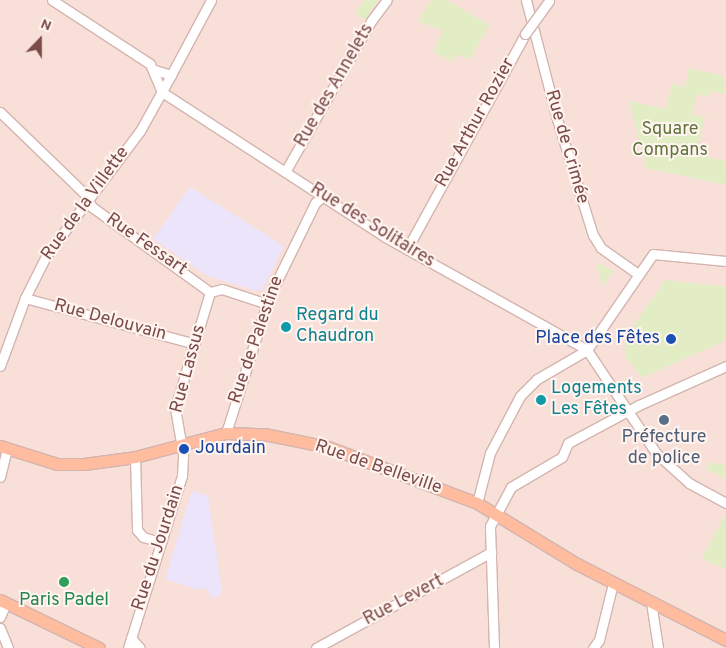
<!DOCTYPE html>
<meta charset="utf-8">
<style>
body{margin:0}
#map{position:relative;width:726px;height:648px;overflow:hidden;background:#feeee8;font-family:Overpass,sans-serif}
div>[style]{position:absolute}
.residential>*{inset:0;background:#f8e0d9}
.education>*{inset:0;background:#ebe4fb}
.green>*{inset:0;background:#e2edc5}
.roads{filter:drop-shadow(1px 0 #d4b4af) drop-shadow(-1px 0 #d4b4af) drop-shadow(0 1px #d4b4af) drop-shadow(0 -1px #d4b4af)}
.minor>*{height:9px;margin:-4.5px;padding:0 4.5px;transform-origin:4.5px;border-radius:4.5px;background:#fff}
.major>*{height:11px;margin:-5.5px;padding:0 5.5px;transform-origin:5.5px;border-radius:5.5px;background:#ffbc9e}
.bridges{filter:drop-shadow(1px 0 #d4b4af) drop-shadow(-1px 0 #d4b4af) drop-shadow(0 1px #d4b4af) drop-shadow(0 -1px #d4b4af)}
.minor-bridge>*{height:9px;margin:-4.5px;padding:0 4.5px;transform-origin:4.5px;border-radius:4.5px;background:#fff}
.dots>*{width:14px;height:14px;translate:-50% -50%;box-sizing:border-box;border:2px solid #fff4f0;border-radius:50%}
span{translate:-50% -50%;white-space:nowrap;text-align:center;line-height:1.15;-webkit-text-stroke:4px #fff4f0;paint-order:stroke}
.street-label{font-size:18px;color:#7b4b49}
.park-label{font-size:18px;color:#5f753b}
.culture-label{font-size:18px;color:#0d838f}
.left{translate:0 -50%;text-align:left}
.transit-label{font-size:18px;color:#164399}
.right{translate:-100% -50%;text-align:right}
.service-label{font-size:18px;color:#4e5e75}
.leisure-label{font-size:18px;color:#27864d}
.north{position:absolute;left:15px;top:15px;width:50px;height:50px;-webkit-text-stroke:4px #fff4f0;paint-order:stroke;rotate:22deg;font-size:14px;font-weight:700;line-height:20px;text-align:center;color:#7b4b49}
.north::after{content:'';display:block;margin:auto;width:18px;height:22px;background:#7b4b49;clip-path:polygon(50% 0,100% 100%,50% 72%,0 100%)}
</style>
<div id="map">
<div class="residential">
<i style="clip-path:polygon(0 0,726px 0,726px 648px,0 648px)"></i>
</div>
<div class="education">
<i style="clip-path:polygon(190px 187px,284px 246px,263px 289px,256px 291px,208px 276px,153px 239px)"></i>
<i style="clip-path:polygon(192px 491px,208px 496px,222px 593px,213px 599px,205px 587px,199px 590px,165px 579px)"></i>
</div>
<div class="green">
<i style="clip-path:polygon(365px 0,379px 0,365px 20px,355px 13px)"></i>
<i style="clip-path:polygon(431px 0,447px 0,489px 25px,470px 60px,457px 54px,453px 62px,433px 52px,443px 31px,418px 21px)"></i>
<i style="clip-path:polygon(689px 68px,724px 76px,725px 94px,711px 91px,709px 97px,697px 94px,692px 114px,705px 117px,697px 154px,726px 161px,726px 185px,646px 168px,629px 101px,666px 109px,672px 83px,685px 87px)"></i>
<i style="clip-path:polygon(599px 263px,613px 271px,603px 287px,597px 265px)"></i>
<i style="clip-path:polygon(665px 280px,726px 287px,726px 340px,642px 378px,626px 357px,624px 339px)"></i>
<i style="clip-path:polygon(710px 462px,726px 465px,726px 479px,706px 469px)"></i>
<i style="clip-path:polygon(724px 516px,726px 517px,726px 569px,702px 559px)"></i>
</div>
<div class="roads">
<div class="minor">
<i style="left:52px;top:0;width:117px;rotate:33.1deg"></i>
<i style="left:150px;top:64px;width:30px;rotate:67deg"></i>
<i style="left:526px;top:0;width:123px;rotate:75.4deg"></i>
<i style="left:557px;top:119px;width:121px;rotate:72.8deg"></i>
<i style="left:593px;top:235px;width:15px;rotate:58deg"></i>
<i style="left:601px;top:248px;width:45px;rotate:35.1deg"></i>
<i style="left:155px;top:70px;width:17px;rotate:17deg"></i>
<i style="left:171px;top:75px;width:85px;rotate:-61.9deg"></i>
<i style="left:162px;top:92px;width:268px;rotate:33deg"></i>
<i style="left:387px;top:238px;width:229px;rotate:29.2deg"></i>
<i style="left:587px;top:350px;width:124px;rotate:56.2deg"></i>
<i style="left:656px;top:453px;width:45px;rotate:42.3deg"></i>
<i style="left:689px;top:483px;width:42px;rotate:28.4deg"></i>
<i style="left:0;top:112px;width:118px;rotate:44deg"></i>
<i style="left:85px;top:194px;width:15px;rotate:62deg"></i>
<i style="left:92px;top:207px;width:145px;rotate:35.8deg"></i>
<i style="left:285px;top:172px;width:174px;rotate:-60.3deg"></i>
<i style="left:371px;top:21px;width:26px;rotate:-53deg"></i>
<i style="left:407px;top:249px;width:245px;rotate:-61.2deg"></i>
<i style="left:210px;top:292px;width:12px;rotate:-14deg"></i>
<i style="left:222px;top:289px;width:47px;rotate:18.4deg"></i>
<i style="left:25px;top:298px;width:176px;rotate:15.1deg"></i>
<i style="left:0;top:366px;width:72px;rotate:-69.8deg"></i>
<i style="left:25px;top:298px;width:47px;rotate:-63.4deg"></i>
<i style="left:46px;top:256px;width:156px;rotate:-53.1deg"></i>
<i style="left:140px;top:131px;width:64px;rotate:-61deg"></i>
<i style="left:226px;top:433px;width:143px;rotate:-72.5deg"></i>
<i style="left:269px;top:297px;width:105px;rotate:-63.9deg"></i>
<i style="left:315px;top:203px;width:9px;rotate:-41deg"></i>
<i style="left:135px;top:457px;width:73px;rotate:88.4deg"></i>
<i style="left:137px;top:530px;width:9px;rotate:49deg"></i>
<i style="left:143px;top:537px;width:19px;rotate:16deg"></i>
<i style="left:0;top:477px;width:30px;rotate:-76deg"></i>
<i style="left:477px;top:503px;width:52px;rotate:-75.4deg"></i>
<i style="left:490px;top:453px;width:64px;rotate:-62.2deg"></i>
<i style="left:520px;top:396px;width:24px;rotate:-45deg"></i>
<i style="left:537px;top:379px;width:58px;rotate:-30.1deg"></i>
<i style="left:587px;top:350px;width:116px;rotate:-55.5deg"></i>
<i style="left:653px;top:254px;width:73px;rotate:5.5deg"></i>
<i style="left:651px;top:602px;width:47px;rotate:81.3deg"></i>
<i style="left:0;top:617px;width:15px;rotate:-67deg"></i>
<i style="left:0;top:628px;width:22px;rotate:68deg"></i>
<i style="left:131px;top:638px;width:13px;rotate:48deg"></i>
<i style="left:128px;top:648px;width:180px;rotate:-72.6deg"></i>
<i style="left:182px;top:476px;width:22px;rotate:-87deg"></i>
<i style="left:183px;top:454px;width:47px;rotate:-99.9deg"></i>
<i style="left:175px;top:408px;width:121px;rotate:-73.2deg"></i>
<i style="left:316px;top:648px;width:200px;rotate:-28.7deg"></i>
<i style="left:494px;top:648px;width:122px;rotate:-91.9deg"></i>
<i style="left:490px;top:526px;width:44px;rotate:-61.7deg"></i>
<i style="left:511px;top:487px;width:59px;rotate:-30.5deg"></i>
<i style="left:562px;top:457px;width:15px;rotate:-67deg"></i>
<i style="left:568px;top:443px;width:81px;rotate:-28.2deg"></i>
<i style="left:639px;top:405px;width:95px;rotate:-24.1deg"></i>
<i style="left:593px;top:648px;width:10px;rotate:-53deg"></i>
<i style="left:599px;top:640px;width:59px;rotate:-76.2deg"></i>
</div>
<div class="major">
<i style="left:0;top:446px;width:60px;rotate:17.5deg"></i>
<i style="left:57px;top:464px;width:27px"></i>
<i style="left:84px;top:464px;width:51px;rotate:-7.8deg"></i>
<i style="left:135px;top:457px;width:94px;rotate:-14.8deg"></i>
<i style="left:226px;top:433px;width:38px;rotate:2deg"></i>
<i style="left:264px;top:434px;width:65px;rotate:11.5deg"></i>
<i style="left:328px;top:447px;width:159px;rotate:20.6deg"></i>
<i style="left:477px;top:503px;width:117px;rotate:31.4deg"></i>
<i style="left:577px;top:564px;width:167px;rotate:27deg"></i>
<i style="left:0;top:600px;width:110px;rotate:25.9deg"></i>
</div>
</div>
<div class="bridges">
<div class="minor-bridge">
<i style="left:525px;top:34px;width:41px;rotate:-54deg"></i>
</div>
</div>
<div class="dots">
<i style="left:286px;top:327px;background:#0f9aa8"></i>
<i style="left:671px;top:339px;background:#1a4fb4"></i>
<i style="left:541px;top:400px;background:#0f9aa8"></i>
<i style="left:664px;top:420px;background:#5c6f8a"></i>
<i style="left:184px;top:449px;background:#1a4fb4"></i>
<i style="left:64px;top:582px;background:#2e9e5b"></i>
</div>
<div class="street-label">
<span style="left:335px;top:86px;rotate:-60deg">Rue des Annelets</span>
<span style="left:476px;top:123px;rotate:-61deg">Rue Arthur Rozier</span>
<span style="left:566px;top:147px;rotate:74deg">Rue de Crimée</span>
<span style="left:86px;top:204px;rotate:-54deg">Rue de la Villette</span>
<span style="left:372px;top:226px;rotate:32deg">Rue des Solitaires</span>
<span style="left:146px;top:245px;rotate:35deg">Rue Fessart</span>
<span style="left:110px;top:321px;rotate:15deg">Rue Delouvain</span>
<span style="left:257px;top:340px;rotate:-71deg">Rue de Palestine</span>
<span style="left:189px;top:369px;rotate:-75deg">Rue Lassus</span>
<span style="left:378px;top:468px;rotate:19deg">Rue de Belleville</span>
<span style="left:159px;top:548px;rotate:-72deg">Rue du Jourdain</span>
<span style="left:404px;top:601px;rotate:-28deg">Rue Levert</span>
</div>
<div class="park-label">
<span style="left:670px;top:141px">Square<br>Compans</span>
</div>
<div class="culture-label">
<span class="left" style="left:296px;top:327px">Regard du<br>Chaudron</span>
<span class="left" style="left:551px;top:400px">Logements<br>Les Fêtes</span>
</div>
<div class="transit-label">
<span class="right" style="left:660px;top:339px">Place des Fêtes</span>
<span class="left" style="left:195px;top:449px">Jourdain</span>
</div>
<div class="service-label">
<span style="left:664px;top:449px">Préfecture<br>de police</span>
</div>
<div class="leisure-label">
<span style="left:64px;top:601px">Paris Padel</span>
</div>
<div class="north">N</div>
</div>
